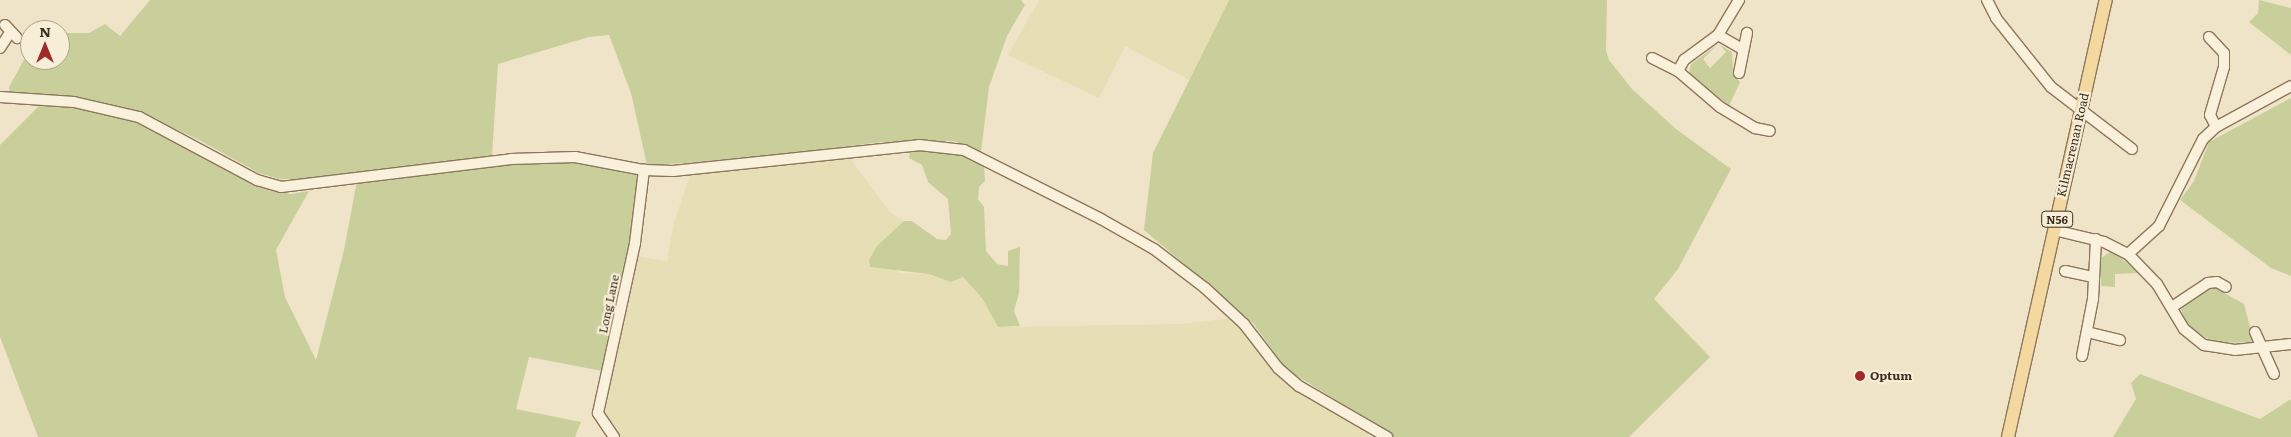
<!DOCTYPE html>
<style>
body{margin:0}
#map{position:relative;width:2291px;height:437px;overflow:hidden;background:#f0e4c8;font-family:Literata,serif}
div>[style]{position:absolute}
.farmland>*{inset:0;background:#e6deb5}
.green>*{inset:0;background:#c9cf9b}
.roads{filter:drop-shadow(1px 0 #8d765c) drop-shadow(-1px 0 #8d765c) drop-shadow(0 1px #8d765c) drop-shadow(0 -1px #8d765c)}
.minor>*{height:10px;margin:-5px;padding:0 5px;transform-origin:5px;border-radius:5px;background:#faf1dc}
.major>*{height:12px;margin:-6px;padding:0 6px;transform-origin:6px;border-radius:6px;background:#f3d9a0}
.dots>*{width:14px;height:14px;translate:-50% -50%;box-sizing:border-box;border:2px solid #f7eed8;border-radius:50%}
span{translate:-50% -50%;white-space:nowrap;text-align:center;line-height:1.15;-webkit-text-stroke:4.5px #f7eed8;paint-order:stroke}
.shield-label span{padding:1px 4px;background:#f7eed8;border:1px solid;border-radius:4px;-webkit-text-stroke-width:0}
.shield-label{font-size:11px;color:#3d2e20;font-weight:700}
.street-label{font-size:12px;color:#3d2e20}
.poi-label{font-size:12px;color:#3d2e20;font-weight:700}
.left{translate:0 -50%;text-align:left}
.north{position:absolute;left:20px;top:20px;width:50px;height:50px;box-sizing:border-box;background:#f7eed8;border:1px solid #ada18e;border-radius:50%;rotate:0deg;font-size:14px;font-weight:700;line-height:20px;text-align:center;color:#3d2e20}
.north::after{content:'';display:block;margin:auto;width:18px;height:22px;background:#9e2a2b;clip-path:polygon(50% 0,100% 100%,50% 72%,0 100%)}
</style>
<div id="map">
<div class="farmland">
<i style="clip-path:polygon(1039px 0,1229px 0,1189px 80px,1125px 46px,1099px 98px,1008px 55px)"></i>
<i style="clip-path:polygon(850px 158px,889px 211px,904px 221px,893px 232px,898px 273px,929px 274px,948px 279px,963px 277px,982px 298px,998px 327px,1182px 324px,1231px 318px,1286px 382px,1368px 433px,1368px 437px,620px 437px,605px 414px,606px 396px,636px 256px,667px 261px,674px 223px,690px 175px)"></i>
</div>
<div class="green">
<i style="clip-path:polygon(150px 0,1021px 0,1025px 5px,1007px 36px,989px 87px,981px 152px,953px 141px,881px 142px,746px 160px,647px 165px,631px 93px,609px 35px,589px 37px,498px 64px,492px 156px,305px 179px,279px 179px,259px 173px,199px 140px,143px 114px,60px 96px,10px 94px,9px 87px,30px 49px,30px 60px,60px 60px,60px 36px,66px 33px,89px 33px,105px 24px,120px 36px)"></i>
<i style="clip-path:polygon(1229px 0,1607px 0,1606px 50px,1609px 60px,1632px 89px,1676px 129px,1731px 169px,1678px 269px,1654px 299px,1710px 357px,1629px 437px,1372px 437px,1376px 430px,1355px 412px,1286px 369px,1253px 323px,1144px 230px,1153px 153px)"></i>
<i style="clip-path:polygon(2259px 0,2291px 8px,2291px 55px,2249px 22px,2258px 13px)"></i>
<i style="clip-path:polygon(1720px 45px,1732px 52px,1733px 73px,1740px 82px,1729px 106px,1689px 73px,1691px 64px,1716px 46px,1703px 59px,1710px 68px,1726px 52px)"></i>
<i style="clip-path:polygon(2291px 98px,2291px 276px,2271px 268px,2180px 200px,2194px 181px,2209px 142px)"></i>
<i style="clip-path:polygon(42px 103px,78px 107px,141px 123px,271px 190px,291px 194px,309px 191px,276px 250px,285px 297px,316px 360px,344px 250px,357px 181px,503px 163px,577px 161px,637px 172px,638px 200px,602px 371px,529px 357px,516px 409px,581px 422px,575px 437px,38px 437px,0 337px,0 145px)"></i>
<i style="clip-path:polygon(943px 150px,965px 155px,984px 164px,985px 181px,979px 187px,978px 199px,984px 207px,986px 251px,997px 264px,1008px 266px,1008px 251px,1020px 247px,1019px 293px,1014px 311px,1020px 326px,998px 327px,982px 298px,963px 277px,951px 282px,929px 274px,870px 267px,869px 260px,877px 246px,904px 221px,912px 221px,937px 239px,946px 240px,951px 234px,948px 199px,928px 182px,922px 165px,909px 158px,910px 151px)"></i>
<i style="clip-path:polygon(2110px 252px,2114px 252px,2139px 273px,2115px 274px,2115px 287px,2101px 286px,2101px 258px)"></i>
<i style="clip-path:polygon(2212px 286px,2244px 304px,2254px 342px,2215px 343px,2187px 326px,2181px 309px)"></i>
<i style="clip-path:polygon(2140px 374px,2260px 419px,2291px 399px,2291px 437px,2113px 437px,2136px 399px,2131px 383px)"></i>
</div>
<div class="roads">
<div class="minor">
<i style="left:1987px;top:0;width:20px;rotate:63deg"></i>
<i style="left:1996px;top:18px;width:88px;rotate:51.4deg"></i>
<i style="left:2051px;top:87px;width:102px;rotate:37.4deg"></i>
<i style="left:5px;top:25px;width:18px;rotate:47deg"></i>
<i style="left:1718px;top:35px;width:28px;rotate:30deg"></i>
<i style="left:2209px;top:37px;width:22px;rotate:47deg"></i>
<i style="left:2224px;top:53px;width:14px;rotate:90deg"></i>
<i style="left:2224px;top:67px;width:50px;rotate:106.3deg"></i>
<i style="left:2210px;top:115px;width:13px;rotate:63deg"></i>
<i style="left:0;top:48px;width:17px;rotate:-57deg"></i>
<i style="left:1652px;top:58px;width:29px;rotate:27deg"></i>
<i style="left:1678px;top:71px;width:55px;rotate:40.6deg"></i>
<i style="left:1720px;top:107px;width:41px;rotate:31deg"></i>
<i style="left:1755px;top:128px;width:15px;rotate:11deg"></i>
<i style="left:1678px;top:71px;width:13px;rotate:-61deg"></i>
<i style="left:1684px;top:60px;width:42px;rotate:-36.3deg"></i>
<i style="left:1718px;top:35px;width:41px;rotate:-59deg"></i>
<i style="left:1739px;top:73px;width:41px;rotate:-78.7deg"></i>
<i style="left:0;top:97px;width:74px;rotate:3.9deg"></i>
<i style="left:74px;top:102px;width:67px;rotate:13deg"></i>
<i style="left:139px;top:117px;width:134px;rotate:28.1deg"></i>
<i style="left:257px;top:180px;width:25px;rotate:16deg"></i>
<i style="left:281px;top:187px;width:232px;rotate:-6.9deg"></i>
<i style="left:511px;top:159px;width:64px;rotate:-1.8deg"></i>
<i style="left:575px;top:157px;width:70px;rotate:10.7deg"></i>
<i style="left:644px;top:170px;width:29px;rotate:2deg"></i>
<i style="left:673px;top:171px;width:247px;rotate:-6deg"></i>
<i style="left:919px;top:145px;width:45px;rotate:6.3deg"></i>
<i style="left:964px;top:150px;width:153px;rotate:26.7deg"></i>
<i style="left:1101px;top:219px;width:61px;rotate:29.5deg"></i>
<i style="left:1154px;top:249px;width:64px;rotate:37.4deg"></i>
<i style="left:1205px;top:288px;width:53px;rotate:42.7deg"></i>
<i style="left:1244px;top:324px;width:56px;rotate:52.3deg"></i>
<i style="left:1278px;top:368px;width:28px;rotate:41deg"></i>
<i style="left:1299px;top:386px;width:102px;rotate:30.1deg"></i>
<i style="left:2054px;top:230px;width:51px;rotate:13.5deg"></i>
<i style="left:2104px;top:242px;width:27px;rotate:27deg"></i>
<i style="left:2128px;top:254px;width:42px;rotate:46deg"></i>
<i style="left:2157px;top:284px;width:52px;rotate:59deg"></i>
<i style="left:2184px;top:329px;width:26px;rotate:39deg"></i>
<i style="left:2204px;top:345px;width:31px;rotate:9deg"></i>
<i style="left:2235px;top:350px;width:56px;rotate:-6.1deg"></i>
<i style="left:2128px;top:254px;width:42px;rotate:-42.1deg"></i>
<i style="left:2159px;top:226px;width:97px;rotate:-63.2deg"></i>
<i style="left:2203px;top:139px;width:18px;rotate:-43deg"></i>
<i style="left:2216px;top:127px;width:85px;rotate:-28.7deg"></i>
<i style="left:2065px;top:271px;width:29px;rotate:12deg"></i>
<i style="left:2172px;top:307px;width:43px;rotate:-33.7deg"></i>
<i style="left:2208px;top:283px;width:9px;rotate:-6deg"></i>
<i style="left:2217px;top:282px;width:10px;rotate:29deg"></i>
<i style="left:2087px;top:332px;width:34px;rotate:14deg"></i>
<i style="left:2255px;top:332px;width:46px;rotate:65.7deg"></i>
<i style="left:2082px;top:356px;width:58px;rotate:-79.1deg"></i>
<i style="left:2093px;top:299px;width:60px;rotate:-87.1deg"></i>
<i style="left:614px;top:437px;width:29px;rotate:-124deg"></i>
<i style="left:598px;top:413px;width:174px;rotate:-77.7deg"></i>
<i style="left:635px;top:243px;width:74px;rotate:-83deg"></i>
</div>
<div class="major">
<i style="left:2008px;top:437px;width:448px;rotate:-77.4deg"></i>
</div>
</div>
<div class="dots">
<i style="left:1860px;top:376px;background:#9e2a2b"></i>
</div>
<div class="shield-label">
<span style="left:2057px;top:219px">N56</span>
</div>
<div class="street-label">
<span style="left:2073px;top:145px;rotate:-77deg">Kilmacrenan Road</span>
<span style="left:609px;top:304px;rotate:-78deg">Long Lane</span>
</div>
<div class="poi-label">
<span class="left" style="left:1870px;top:376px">Optum</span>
</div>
<div class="north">N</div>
</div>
